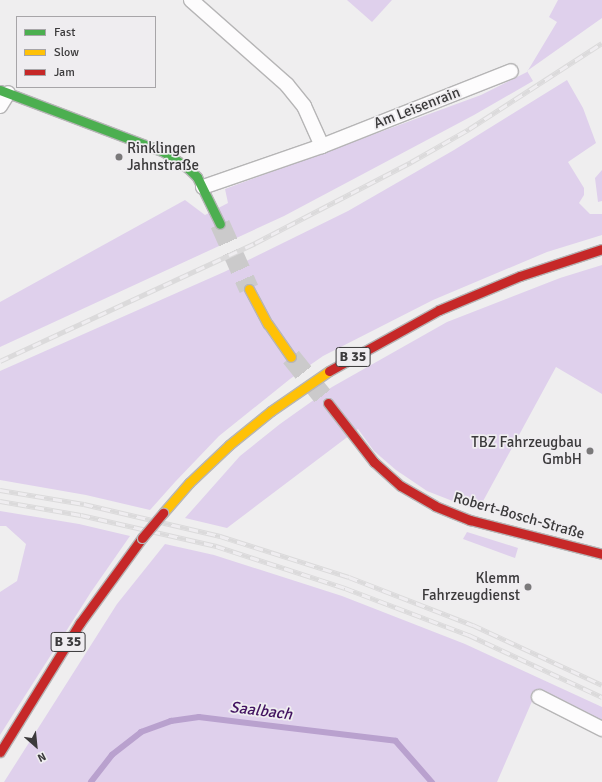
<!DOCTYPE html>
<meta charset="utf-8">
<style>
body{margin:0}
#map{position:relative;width:602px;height:782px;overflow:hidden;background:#efeeef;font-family:Signika,sans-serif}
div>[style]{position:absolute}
.green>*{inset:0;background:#dfd0ec}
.stream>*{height:5.5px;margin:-2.75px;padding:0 2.75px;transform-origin:2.75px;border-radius:2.75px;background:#b9a1ce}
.secondary-tunnel>*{height:20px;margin-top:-10px;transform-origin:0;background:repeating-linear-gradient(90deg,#cbcacb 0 20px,transparent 0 30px)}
.roads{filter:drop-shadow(1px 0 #b6b5b6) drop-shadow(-1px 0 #b6b5b6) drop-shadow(0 1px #b6b5b6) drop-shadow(0 -1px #b6b5b6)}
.street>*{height:14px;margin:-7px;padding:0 7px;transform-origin:7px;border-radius:7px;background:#fdfcfd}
.fast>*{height:9px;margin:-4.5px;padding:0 4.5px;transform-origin:4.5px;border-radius:4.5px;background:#4caf50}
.slow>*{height:9px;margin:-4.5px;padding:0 4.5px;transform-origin:4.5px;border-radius:4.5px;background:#ffc107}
.jam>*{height:9px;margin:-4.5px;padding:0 4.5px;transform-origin:4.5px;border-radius:4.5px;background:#c62828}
.rail>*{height:4.5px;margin-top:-2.25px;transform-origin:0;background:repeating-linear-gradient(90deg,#efedf0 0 9px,#dbdadb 0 18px);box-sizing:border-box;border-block:1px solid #dbdadb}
.bridges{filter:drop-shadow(1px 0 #b6b5b6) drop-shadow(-1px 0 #b6b5b6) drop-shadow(0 1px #b6b5b6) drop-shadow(0 -1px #b6b5b6)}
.jam-bridge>*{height:9px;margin:-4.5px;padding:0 4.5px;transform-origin:4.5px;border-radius:4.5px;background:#c62828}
.dots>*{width:11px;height:11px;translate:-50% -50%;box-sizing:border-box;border:2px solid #efedf0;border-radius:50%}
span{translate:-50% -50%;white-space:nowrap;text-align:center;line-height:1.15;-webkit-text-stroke:3.5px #efedf0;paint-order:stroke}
.shield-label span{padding:1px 3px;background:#efedf0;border:1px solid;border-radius:3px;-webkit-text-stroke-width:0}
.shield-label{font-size:14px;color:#3b3a3b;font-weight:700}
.street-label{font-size:15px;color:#3b3a3b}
.poi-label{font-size:15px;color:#3b3a3b}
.left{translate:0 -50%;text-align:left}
.right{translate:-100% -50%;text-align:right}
.water-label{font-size:16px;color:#421360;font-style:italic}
.legend{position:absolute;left:16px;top:16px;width:140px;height:72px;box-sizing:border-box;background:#efedf0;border:1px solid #a7a5a8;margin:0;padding:5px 7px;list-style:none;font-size:12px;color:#3b3a3b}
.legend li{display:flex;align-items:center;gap:8px;height:20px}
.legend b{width:20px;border:1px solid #a7a5a8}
.north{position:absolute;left:16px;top:726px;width:40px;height:40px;-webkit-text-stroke:3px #efedf0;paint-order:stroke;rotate:153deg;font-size:11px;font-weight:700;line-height:16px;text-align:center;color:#3b3a3b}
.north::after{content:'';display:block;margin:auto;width:14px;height:18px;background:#3b3a3b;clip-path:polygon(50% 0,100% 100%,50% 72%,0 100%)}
</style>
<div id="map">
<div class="green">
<i style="clip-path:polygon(347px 0,392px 0,372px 22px)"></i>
<i style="clip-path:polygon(558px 0,602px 0,602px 18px,527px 71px,533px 81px,474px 115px,284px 216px,0 347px,0 302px,185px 200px,205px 215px,228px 203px,225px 189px,481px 95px,527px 72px,557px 22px,549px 17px)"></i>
<i style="clip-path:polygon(567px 80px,583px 108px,596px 143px,568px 162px,584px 188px,584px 195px,579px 203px,590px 214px,602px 214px,602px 235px,547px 252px,433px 300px,323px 356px,290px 379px,219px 436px,175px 482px,150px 510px,86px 495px,0 480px,0 371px,224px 272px,348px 211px,454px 150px)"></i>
<i style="clip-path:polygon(602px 170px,602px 201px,598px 202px,595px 178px)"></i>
<i style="clip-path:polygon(602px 265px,602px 394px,556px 367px,482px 503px,473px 509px,427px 491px,396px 470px,374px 451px,358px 429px,227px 528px,185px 518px,240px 456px,280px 424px,332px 387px,447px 322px,560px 278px)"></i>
<i style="clip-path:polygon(0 511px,79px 524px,130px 536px,91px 592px,0 735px,0 592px,17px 581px,26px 544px,6px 526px,0 526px)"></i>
<i style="clip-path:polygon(467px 532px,518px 548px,515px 558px,463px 539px)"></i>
<i style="clip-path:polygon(165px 544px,214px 555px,342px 596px,465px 644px,602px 707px,602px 735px,533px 699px,497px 782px,4px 782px,117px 604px)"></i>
</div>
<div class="stream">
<i style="left:91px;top:782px;width:34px;rotate:-52deg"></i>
<i style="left:112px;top:755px;width:37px;rotate:-38deg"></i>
<i style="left:141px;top:732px;width:32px;rotate:-20deg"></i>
<i style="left:171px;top:721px;width:28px;rotate:-8deg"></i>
<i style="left:199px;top:717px;width:198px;rotate:6.9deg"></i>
<i style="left:396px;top:741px;width:55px;rotate:48.7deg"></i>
</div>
<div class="secondary-tunnel">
<i style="left:220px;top:224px;width:71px;rotate:66deg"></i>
<i style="left:291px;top:357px;width:59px;rotate:51.2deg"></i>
</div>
<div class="roads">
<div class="street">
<i style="left:191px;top:0;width:128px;rotate:41.5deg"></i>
<i style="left:287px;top:85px;width:27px;rotate:51deg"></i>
<i style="left:304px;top:106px;width:44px;rotate:65.8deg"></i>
<i style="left:0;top:106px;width:15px;rotate:-58deg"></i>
<i style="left:203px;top:187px;width:126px;rotate:-19deg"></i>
<i style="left:322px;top:146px;width:203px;rotate:-21.6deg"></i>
<i style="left:539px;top:697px;width:71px;rotate:26.9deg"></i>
</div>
<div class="fast">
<i style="left:0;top:90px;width:175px;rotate:20.7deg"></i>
<i style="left:164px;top:152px;width:29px;rotate:34deg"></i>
<i style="left:188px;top:168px;width:13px;rotate:45deg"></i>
<i style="left:197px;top:177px;width:52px;rotate:63.9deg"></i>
</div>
<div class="slow">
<i style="left:249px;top:289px;width:40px;rotate:62deg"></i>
<i style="left:268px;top:324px;width:40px;rotate:55.1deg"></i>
<i style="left:163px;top:513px;width:40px;rotate:-49deg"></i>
<i style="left:189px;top:483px;width:55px;rotate:-43.5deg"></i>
<i style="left:229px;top:445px;width:54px;rotate:-39deg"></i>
<i style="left:271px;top:411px;width:70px;rotate:-34.6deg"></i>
</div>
<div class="jam">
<i style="left:329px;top:371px;width:126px;rotate:-29deg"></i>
<i style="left:439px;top:310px;width:88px;rotate:-22.8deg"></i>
<i style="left:520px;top:276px;width:86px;rotate:-18.2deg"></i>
<i style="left:328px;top:403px;width:75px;rotate:52.1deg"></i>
<i style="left:374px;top:462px;width:36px;rotate:42deg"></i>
<i style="left:401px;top:486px;width:39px;rotate:30deg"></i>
<i style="left:435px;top:506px;width:38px;rotate:22deg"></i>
<i style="left:470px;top:520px;width:136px;rotate:14.4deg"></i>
<i style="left:0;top:752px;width:152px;rotate:-58.2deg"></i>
<i style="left:80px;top:623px;width:105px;rotate:-53.9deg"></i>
</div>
</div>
<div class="rail">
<i style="left:0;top:361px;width:281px;rotate:-24.8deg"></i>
<i style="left:255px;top:243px;width:176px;rotate:-27.4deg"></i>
<i style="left:411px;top:162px;width:67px;rotate:-29.6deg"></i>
<i style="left:469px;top:129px;width:158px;rotate:-32.9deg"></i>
<i style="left:0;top:490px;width:85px;rotate:9.5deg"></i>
<i style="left:84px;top:504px;width:140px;rotate:13.2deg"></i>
<i style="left:220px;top:536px;width:135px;rotate:17.6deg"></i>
<i style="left:349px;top:577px;width:133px;rotate:21.2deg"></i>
<i style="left:473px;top:625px;width:142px;rotate:24.9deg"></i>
<i style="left:0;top:501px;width:82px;rotate:9.8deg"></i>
<i style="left:81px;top:515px;width:139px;rotate:12.9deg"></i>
<i style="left:216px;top:546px;width:136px;rotate:18deg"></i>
<i style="left:345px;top:588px;width:133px;rotate:20.8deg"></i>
<i style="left:469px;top:635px;width:147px;rotate:25deg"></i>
</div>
<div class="bridges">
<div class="jam-bridge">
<i style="left:142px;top:538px;width:33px;rotate:-50deg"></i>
</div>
</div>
<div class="dots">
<i style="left:119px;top:157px;background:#7a797a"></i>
<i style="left:590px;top:451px;background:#7a797a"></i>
<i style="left:528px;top:587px;background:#7a797a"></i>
</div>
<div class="shield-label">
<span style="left:353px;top:357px">B 35</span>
<span style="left:68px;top:642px">B 35</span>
</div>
<div class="street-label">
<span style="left:417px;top:108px;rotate:-21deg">Am Leisenrain</span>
<span style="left:519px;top:516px;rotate:16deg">Robert-Bosch-Straße</span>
</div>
<div class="poi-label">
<span class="left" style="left:127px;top:157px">Rinklingen<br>Jahnstraße</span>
<span class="right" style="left:582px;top:451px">TBZ Fahrzeugbau<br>GmbH</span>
<span class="right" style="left:520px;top:587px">Klemm<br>Fahrzeugdienst</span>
</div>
<div class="water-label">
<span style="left:261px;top:711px;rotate:7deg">Saalbach</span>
</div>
<ul class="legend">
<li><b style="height:5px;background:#4caf50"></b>Fast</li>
<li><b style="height:5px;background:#ffc107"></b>Slow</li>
<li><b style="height:5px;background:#c62828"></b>Jam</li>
</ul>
<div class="north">N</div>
</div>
